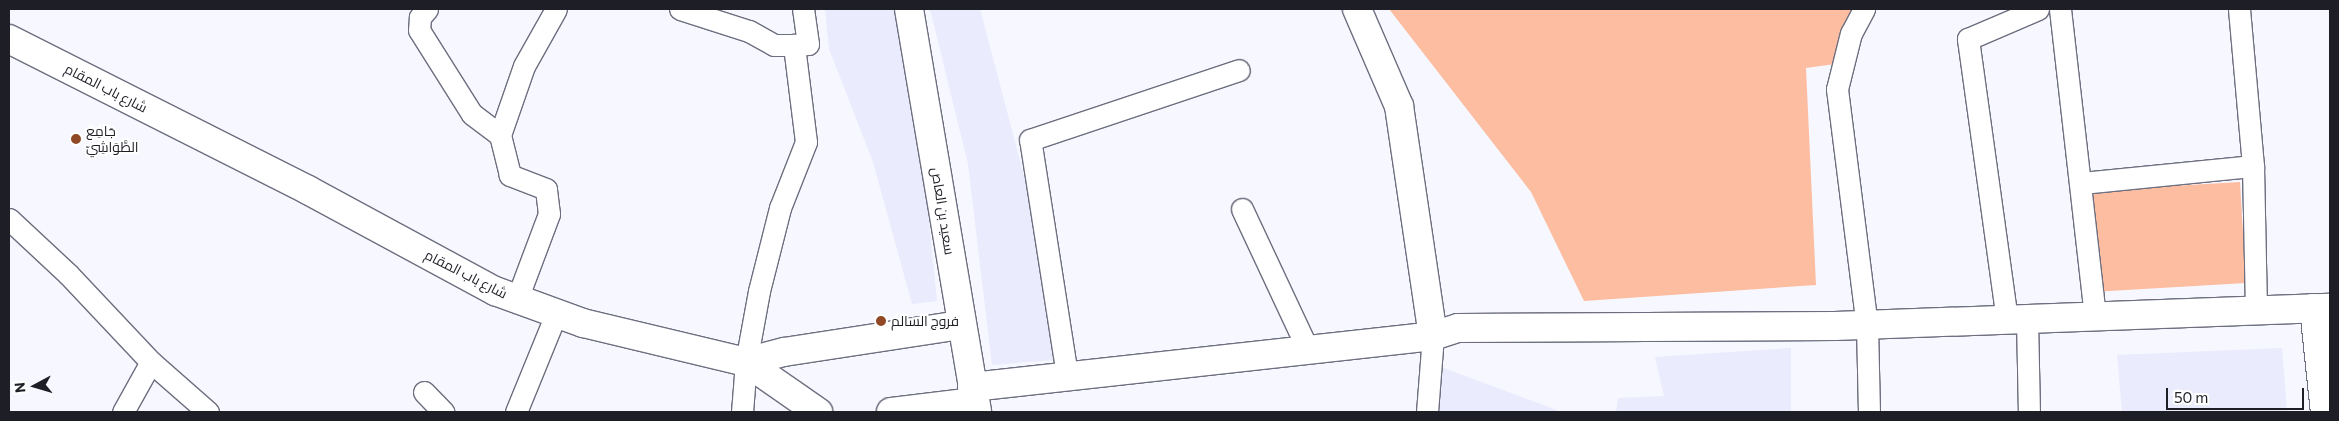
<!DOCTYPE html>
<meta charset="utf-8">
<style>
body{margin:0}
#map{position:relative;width:2339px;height:421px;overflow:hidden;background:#f6f7ff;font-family:Commissioner,Cairo,sans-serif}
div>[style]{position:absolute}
.built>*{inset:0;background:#eaebfc}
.green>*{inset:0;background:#fcbda1}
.roads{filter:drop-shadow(1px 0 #6d6e7f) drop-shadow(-1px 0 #6d6e7f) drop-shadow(0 1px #6d6e7f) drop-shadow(0 -1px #6d6e7f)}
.street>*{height:21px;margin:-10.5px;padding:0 10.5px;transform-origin:10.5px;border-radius:10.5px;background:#fff}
.secondary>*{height:28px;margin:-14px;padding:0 14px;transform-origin:14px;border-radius:14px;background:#fff}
.dots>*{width:14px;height:14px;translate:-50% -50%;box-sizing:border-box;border:2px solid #fff;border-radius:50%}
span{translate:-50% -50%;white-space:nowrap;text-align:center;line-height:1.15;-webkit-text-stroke:4px #fff;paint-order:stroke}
.street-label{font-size:14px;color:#1e1f26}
.poi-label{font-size:14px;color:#1e1f26}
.left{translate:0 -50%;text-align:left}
.frame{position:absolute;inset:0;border:10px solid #1e1f26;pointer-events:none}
.north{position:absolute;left:10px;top:361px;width:50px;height:50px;-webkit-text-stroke:4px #fff;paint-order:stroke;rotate:264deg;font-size:14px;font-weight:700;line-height:20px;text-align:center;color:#1e1f26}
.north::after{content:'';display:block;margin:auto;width:18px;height:22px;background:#1e1f26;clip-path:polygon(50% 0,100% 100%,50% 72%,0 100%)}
.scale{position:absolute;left:2166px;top:388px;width:138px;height:22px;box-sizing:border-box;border:2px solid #1e1f26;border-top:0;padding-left:6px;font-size:15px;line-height:18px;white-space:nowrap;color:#1e1f26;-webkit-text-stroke:4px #fff;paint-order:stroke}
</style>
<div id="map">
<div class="built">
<i style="clip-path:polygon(825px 9px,905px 9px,908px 15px,937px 301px,912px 304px,873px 162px,829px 49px)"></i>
<i style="clip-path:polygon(930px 9px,980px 9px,1028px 191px,1054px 360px,992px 365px,968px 164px)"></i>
<i style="clip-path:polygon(1791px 348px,1791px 412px,1616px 412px,1618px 398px,1664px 396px,1655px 357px)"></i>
<i style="clip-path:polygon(2282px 348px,2287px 412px,2122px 412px,2117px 355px)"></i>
<i style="clip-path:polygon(1441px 367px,1562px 412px,1440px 412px)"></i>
</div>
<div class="green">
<i style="clip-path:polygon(1389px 9px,1855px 9px,1835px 64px,1806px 68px,1816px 285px,1584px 301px,1531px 192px)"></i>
<i style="clip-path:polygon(2240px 182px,2246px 283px,2092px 292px,2086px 191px)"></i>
</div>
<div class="roads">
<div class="street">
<i style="left:427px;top:9px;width:11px;rotate:131deg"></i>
<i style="left:420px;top:17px;width:13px;rotate:94deg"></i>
<i style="left:419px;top:30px;width:99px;rotate:57.8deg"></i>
<i style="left:472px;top:114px;width:35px;rotate:37deg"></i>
<i style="left:680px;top:9px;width:72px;rotate:17.7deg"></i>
<i style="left:749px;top:31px;width:29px;rotate:29deg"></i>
<i style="left:774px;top:45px;width:20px"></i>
<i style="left:794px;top:45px;width:14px;rotate:-4deg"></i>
<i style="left:808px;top:44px;width:35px;rotate:-98deg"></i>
<i style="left:1864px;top:9px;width:27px;rotate:118deg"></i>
<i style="left:1851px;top:33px;width:58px;rotate:104deg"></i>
<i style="left:1837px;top:89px;width:238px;rotate:82.8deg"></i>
<i style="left:1867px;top:325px;width:87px;rotate:88.7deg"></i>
<i style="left:2060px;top:9px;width:309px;rotate:83.5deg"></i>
<i style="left:2239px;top:9px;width:158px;rotate:84.9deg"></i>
<i style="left:2253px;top:166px;width:145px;rotate:88.8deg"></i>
<i style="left:2082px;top:183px;width:172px;rotate:-5.7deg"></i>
<i style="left:1242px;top:209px;width:156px;rotate:64.9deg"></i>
<i style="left:9px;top:219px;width:81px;rotate:43deg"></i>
<i style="left:68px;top:274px;width:121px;rotate:46.7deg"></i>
<i style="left:151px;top:362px;width:76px;rotate:41.3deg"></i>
<i style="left:517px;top:299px;width:91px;rotate:-69.4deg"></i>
<i style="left:549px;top:214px;width:25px;rotate:-97deg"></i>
<i style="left:546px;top:189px;width:39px;rotate:-159deg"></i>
<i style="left:510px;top:175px;width:41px;rotate:-104deg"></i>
<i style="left:500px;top:135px;width:73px;rotate:-70.8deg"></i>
<i style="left:524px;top:66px;width:65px;rotate:-60.7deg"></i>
<i style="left:2027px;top:319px;width:93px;rotate:88.8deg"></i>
<i style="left:2007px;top:320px;width:284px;rotate:-97.9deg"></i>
<i style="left:1968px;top:39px;width:76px;rotate:-23.2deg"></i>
<i style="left:1067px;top:375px;width:238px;rotate:-98.9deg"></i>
<i style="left:1030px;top:140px;width:220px;rotate:-18.5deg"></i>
<i style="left:424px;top:392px;width:28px;rotate:46deg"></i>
<i style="left:123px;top:412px;width:57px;rotate:-60.8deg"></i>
<i style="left:516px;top:412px;width:106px;rotate:-67.8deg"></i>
<i style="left:742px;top:412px;width:50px;rotate:-85.4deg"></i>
<i style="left:746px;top:362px;width:72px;rotate:-79.6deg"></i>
<i style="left:759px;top:291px;width:86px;rotate:-75.8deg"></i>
<i style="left:780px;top:208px;width:71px;rotate:-68.5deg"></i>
<i style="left:806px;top:142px;width:98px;rotate:-97.1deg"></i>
<i style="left:1427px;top:412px;width:76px;rotate:-85.5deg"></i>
</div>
<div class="secondary">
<i style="left:909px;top:9px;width:409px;rotate:80.4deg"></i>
<i style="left:1357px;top:9px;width:106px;rotate:66.6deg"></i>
<i style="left:1399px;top:106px;width:232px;rotate:81.6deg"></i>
<i style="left:9px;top:39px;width:335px;rotate:26.8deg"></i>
<i style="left:308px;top:190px;width:213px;rotate:28.4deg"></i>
<i style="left:495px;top:291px;width:94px;rotate:20deg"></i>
<i style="left:583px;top:323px;width:168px;rotate:13.5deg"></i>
<i style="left:746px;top:362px;width:39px;rotate:-15deg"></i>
<i style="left:784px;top:352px;width:179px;rotate:-8.7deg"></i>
<i style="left:2314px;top:308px;width:105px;rotate:84deg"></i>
<i style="left:746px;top:362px;width:88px;rotate:34.8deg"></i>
<i style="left:972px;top:387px;width:464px;rotate:-6.3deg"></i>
<i style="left:1433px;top:336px;width:26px;rotate:-18deg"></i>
<i style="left:1458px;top:328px;width:377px;rotate:-0.3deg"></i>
<i style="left:1835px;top:326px;width:495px;rotate:-2.1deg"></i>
<i style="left:891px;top:412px;width:84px;rotate:-6.9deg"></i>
</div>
</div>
<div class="dots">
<i style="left:76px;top:139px;background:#904825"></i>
<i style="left:881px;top:321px;background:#904825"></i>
</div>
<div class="street-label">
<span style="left:106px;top:88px;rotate:27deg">شارع باب المقام</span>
<span style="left:943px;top:211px;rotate:81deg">سعيد بن العاص</span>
<span style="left:466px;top:274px;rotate:27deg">شارع باب المقام</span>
</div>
<div class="poi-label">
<span class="left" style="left:86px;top:139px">جَامِع<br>الطَّوَاشِيّ</span>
<span class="left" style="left:891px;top:321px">فروج السالم</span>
</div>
<div class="frame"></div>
<div class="north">N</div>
<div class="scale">50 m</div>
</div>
